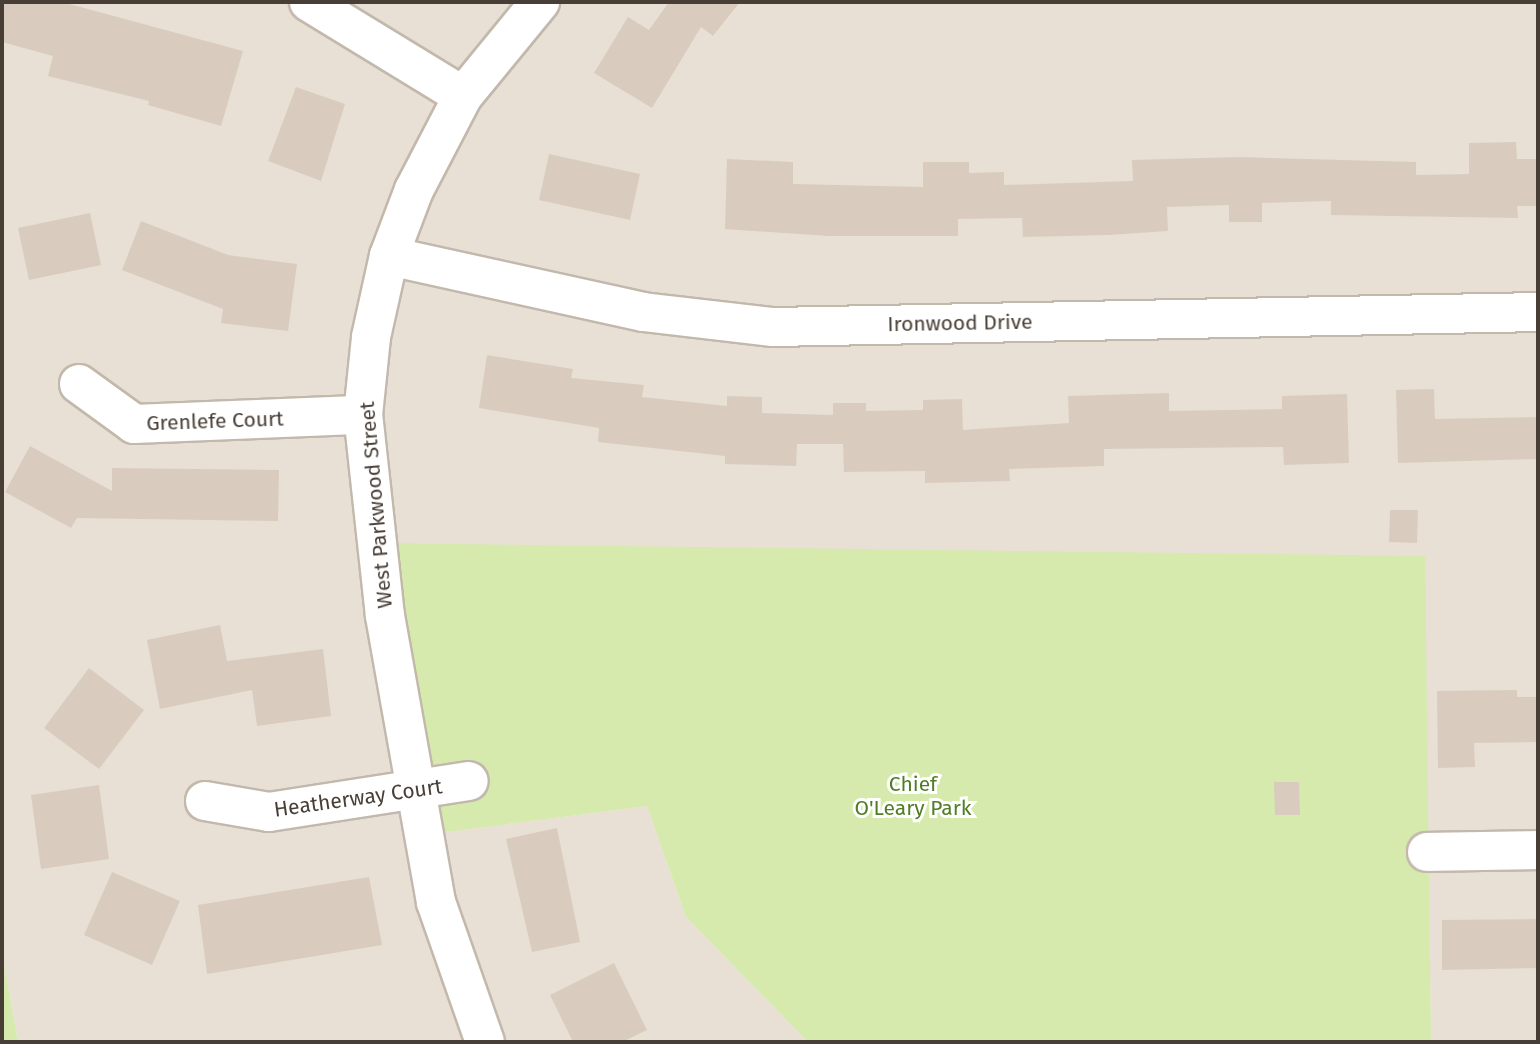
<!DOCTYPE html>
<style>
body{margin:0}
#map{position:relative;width:1540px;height:1044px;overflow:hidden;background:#f4efe7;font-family:"Fira Sans",sans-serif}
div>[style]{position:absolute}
.residential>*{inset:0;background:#e8e0d4}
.green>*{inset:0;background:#d6eaad}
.building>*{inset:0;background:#d9ccbe}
.roads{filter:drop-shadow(2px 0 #c3b8ac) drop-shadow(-2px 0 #c3b8ac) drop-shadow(0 2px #c3b8ac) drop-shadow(0 -2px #c3b8ac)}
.minor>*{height:38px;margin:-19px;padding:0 19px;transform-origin:19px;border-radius:19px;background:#fff}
span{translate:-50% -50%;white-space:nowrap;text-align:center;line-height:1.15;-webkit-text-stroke:6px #fff;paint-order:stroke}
.street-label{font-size:21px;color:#483e35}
.park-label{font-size:21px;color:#507d25}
.frame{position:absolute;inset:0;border:4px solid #483e35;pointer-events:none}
</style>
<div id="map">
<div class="residential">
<i style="clip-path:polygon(2px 2px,1538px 2px,1538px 1042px,1431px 1042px,1424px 556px,423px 835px,647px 806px,686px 917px,808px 1042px,18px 1042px,2px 953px)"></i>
</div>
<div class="green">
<i style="clip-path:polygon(377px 543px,1425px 556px,1431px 1042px,808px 1042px,686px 917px,647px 806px,423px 835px)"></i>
<i style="clip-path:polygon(2px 953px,18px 1042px,2px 1042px)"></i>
</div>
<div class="building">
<i style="clip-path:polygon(2px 2px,62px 2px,243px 51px,221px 126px,148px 105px,149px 101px,48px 76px,53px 56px,2px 42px)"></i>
<i style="clip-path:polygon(669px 2px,740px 2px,713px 36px,701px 27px,652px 108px,594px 73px,628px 17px,649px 30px)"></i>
<i style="clip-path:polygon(296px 87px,345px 104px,321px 181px,268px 161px)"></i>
<i style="clip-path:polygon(1516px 142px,1517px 159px,1538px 159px,1538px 206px,1517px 206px,1518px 218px,1331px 215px,1331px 201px,1262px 203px,1262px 222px,1229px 222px,1229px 205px,1167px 207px,1168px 231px,1109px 235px,1023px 237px,1022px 218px,958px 219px,958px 236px,828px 236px,725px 229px,727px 159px,793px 162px,793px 184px,923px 187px,923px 162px,969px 162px,969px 173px,1004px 172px,1004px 185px,1133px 181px,1132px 160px,1239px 157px,1416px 162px,1416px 175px,1469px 174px,1469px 143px)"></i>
<i style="clip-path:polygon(549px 154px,640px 174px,630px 220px,539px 200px)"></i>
<i style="clip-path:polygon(90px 213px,101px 265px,29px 280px,18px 228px)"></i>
<i style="clip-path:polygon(141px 221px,228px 255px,297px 264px,288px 331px,221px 323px,223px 309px,122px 270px)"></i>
<i style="clip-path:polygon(487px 355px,573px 369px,571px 378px,644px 385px,642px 397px,727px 406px,727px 396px,762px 397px,762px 413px,833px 415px,833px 403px,866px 403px,866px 411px,923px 410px,923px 400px,962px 399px,963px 430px,1069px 423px,1068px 396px,1169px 393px,1169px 411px,1282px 409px,1282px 396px,1347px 394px,1349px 463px,1284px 465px,1283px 447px,1104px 449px,1104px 466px,1009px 469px,1010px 481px,925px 483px,925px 471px,844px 472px,843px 444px,797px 444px,796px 466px,725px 464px,725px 456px,598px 442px,599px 428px,479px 408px)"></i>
<i style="clip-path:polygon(1434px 389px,1435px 419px,1538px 417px,1538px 459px,1398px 463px,1396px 390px)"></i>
<i style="clip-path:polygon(30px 446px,112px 491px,112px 468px,279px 470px,278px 521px,77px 518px,71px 528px,5px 492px)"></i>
<i style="clip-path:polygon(1390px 510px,1418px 510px,1417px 543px,1389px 542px)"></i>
<i style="clip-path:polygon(220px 625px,227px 661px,323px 649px,331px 716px,257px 726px,252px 690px,160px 709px,147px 640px)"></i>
<i style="clip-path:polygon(89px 668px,144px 710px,99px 769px,44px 728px)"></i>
<i style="clip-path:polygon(1517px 690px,1517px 697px,1538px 697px,1538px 742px,1474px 743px,1475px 767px,1438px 768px,1437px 691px)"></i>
<i style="clip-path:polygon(1274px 782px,1299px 782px,1300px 815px,1275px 815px)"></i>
<i style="clip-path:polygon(99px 785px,109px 859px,41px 869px,31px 795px)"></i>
<i style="clip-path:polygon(557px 828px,580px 942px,532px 952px,506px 839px)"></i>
<i style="clip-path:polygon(112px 872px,180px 901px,152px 965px,84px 935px)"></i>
<i style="clip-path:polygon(369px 877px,382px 945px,207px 974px,198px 905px)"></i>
<i style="clip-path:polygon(1538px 919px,1538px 968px,1442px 970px,1442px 920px)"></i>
<i style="clip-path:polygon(614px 963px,647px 1030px,622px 1042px,573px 1042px,550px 995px)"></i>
</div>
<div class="roads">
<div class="minor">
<i style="left:309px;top:2px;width:180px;rotate:31.4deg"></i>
<i style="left:389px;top:256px;width:260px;rotate:12.4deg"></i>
<i style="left:643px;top:312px;width:131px;rotate:6.6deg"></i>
<i style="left:773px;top:327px;width:765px;rotate:-1.12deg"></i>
<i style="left:79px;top:384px;width:68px;rotate:36deg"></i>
<i style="left:134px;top:424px;width:229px;rotate:-2.3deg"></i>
<i style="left:205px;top:801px;width:65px;rotate:9.8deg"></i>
<i style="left:269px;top:812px;width:202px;rotate:-8.8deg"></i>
<i style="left:1427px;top:852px;width:111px;rotate:-1deg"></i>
<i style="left:485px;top:1042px;width:148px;rotate:-109.3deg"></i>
<i style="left:436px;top:902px;width:291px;rotate:-100.1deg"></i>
<i style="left:385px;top:616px;width:202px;rotate:-96.2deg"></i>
<i style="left:363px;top:415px;width:78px;rotate:-84.1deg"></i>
<i style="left:371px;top:337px;width:83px;rotate:-77.5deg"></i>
<i style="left:389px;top:256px;width:71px;rotate:-69.3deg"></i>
<i style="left:414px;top:190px;width:106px;rotate:-62.5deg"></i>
<i style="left:463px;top:96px;width:122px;rotate:-50.7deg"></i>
</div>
</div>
<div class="street-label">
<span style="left:960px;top:323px;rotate:-1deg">Ironwood Drive</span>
<span style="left:215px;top:421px;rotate:-2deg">Grenlefe Court</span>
<span style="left:376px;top:505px;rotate:-95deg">West Parkwood Street</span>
<span style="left:358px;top:798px;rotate:-8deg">Heatherway Court</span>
</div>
<div class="park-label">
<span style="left:913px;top:796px">Chief<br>O'Leary Park</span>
</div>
<div class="frame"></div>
</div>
